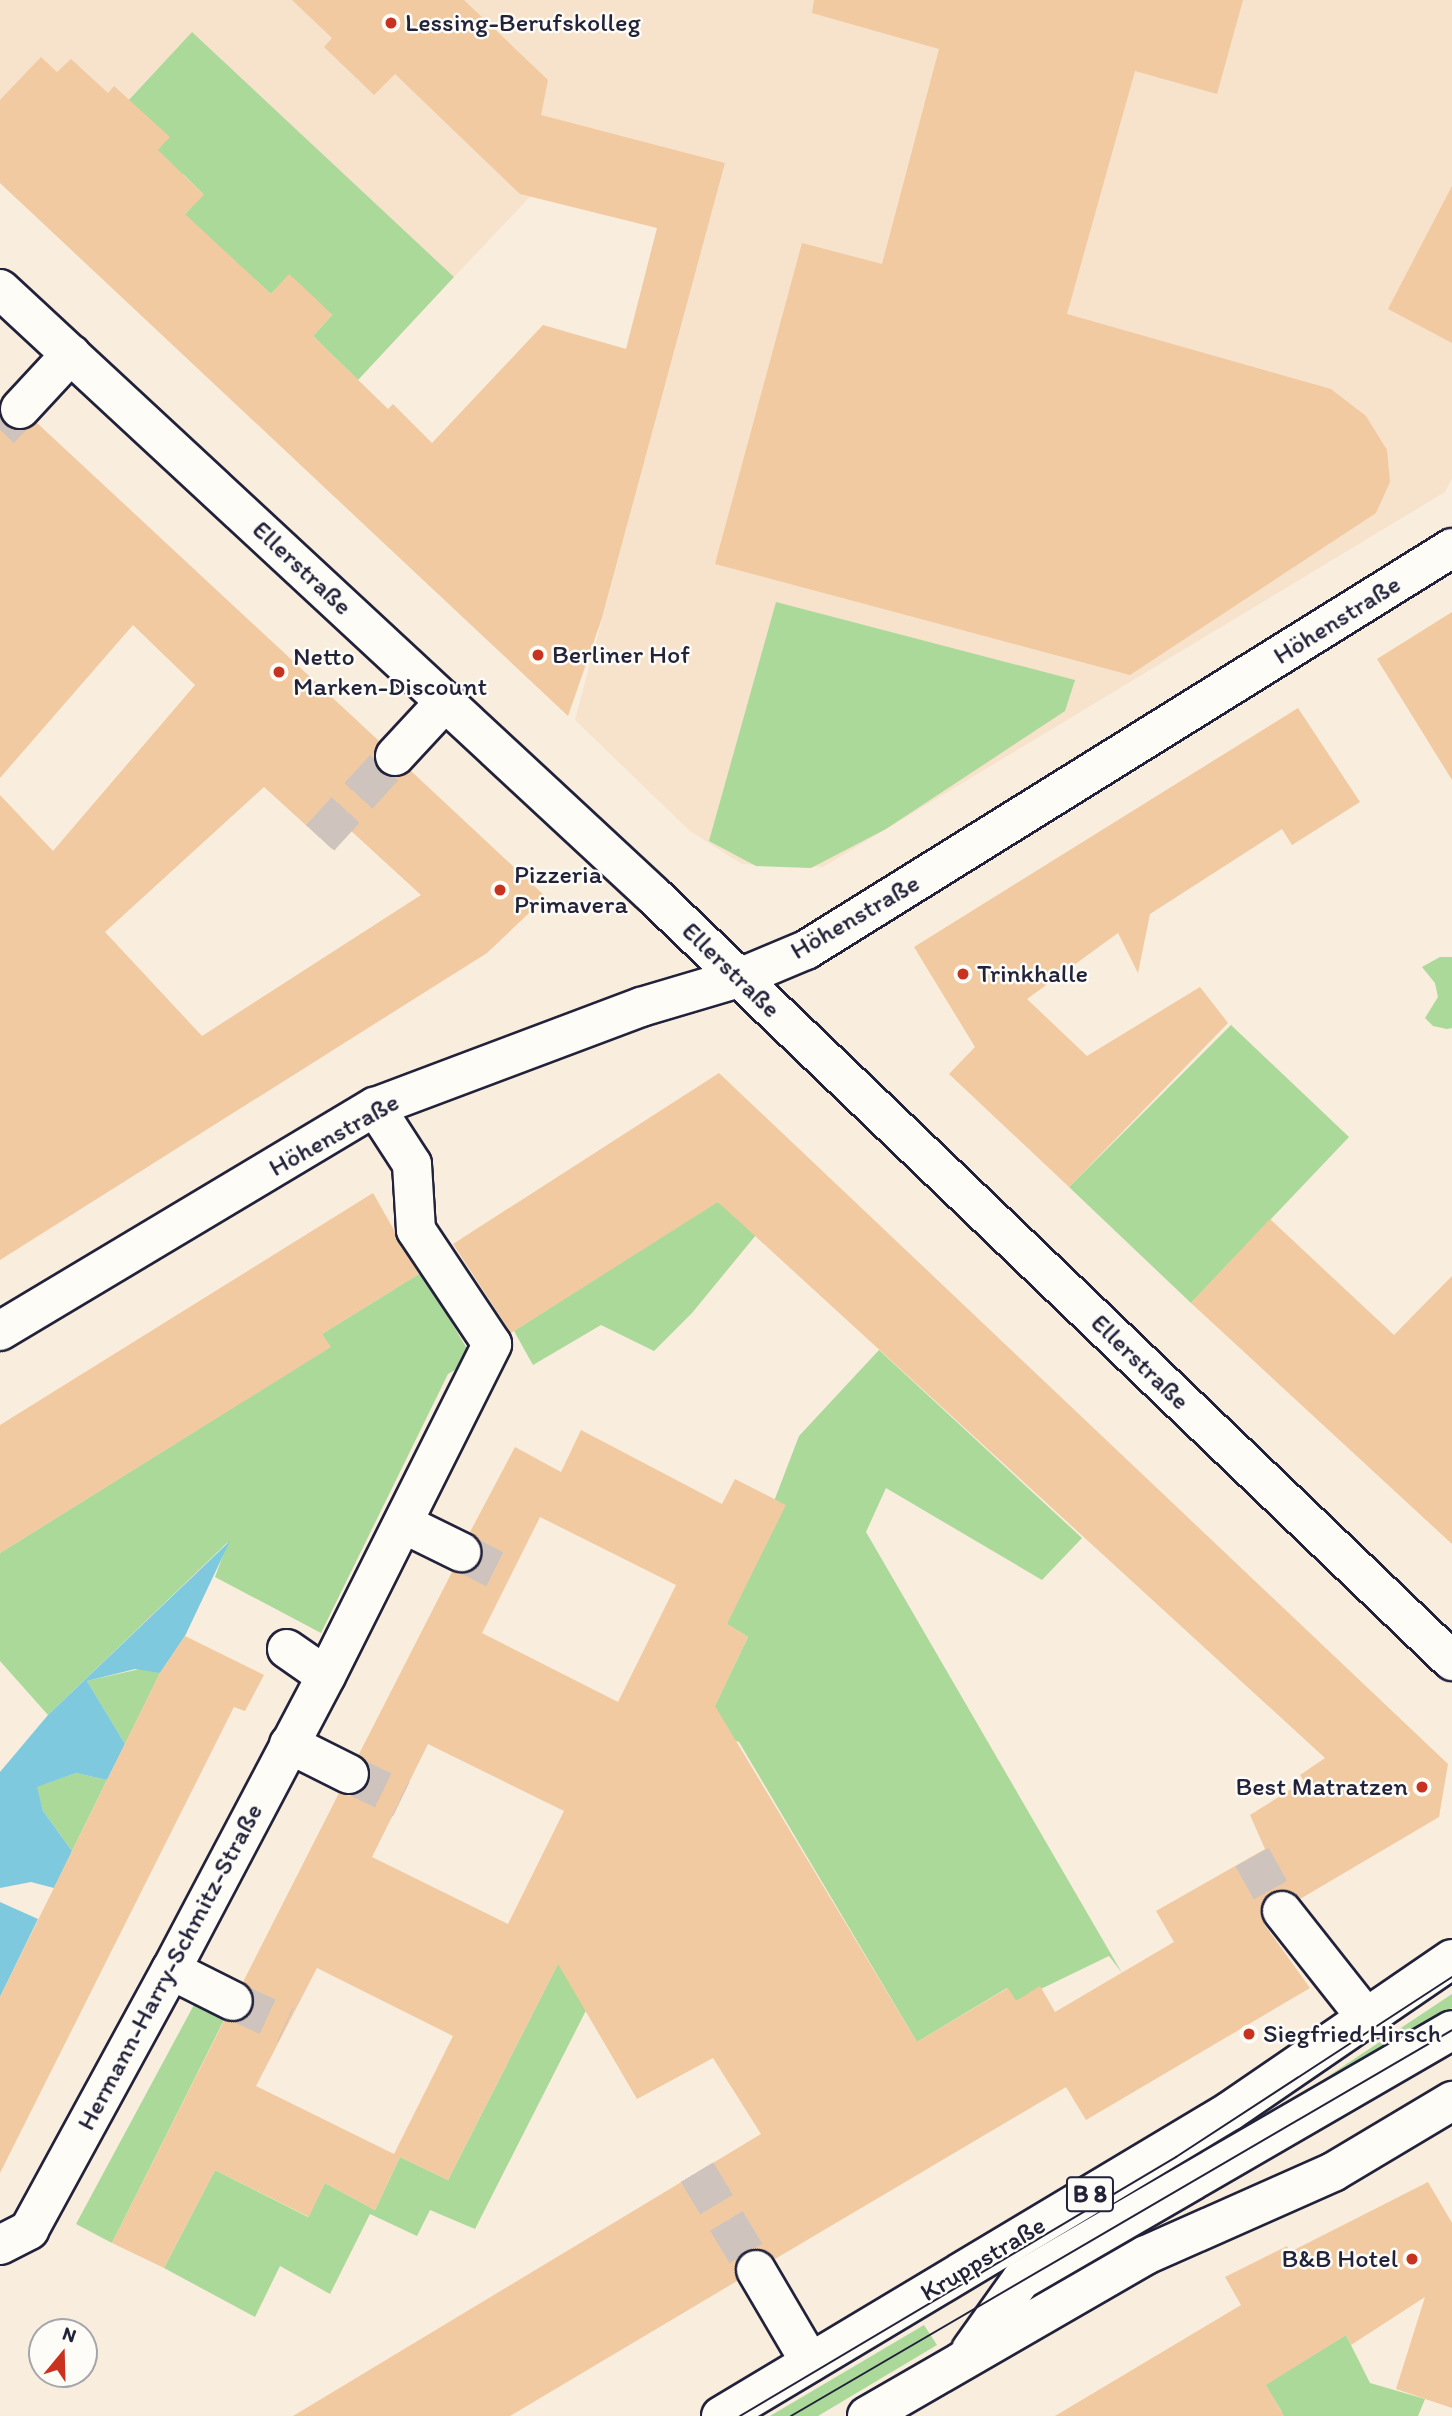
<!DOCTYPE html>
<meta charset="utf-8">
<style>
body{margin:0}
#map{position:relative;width:1452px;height:2416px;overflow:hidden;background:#f9eddd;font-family:Itim,sans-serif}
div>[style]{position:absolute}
.built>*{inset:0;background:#f7e2cb}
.green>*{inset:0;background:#aad999}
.water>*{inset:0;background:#7ec9de}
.building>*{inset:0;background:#f1caa1}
.minor-tunnel>*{height:38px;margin-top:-19px;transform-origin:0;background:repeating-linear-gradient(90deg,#cec4bd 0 38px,transparent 0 57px)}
.roads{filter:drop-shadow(2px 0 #22223b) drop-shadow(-2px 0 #22223b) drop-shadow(0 2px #22223b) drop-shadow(0 -2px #22223b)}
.minor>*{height:38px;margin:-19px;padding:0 19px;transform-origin:19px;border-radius:19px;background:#fdfcf7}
.major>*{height:38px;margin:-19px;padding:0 19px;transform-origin:19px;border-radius:19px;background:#fdfcf7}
.tram>*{height:2px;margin:-1px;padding:0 1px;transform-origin:1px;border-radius:1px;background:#22223b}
.dots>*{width:19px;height:19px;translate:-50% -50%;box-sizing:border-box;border:4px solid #fdfcf7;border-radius:50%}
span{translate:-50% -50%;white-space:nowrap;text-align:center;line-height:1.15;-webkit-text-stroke:5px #fdfcf7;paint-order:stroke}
.shield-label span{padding:2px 5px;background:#fdfcf7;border:2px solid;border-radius:5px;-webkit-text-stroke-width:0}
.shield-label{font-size:24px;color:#22223b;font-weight:700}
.poi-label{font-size:26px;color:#22223b}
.left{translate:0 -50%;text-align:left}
.right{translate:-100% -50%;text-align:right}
.street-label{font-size:26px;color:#22223b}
.north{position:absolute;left:28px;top:2318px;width:70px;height:70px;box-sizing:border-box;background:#fdfcf7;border:2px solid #a5a5ac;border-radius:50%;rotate:19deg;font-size:19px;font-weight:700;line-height:28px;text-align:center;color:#22223b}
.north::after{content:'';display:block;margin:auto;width:24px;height:32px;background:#c8321e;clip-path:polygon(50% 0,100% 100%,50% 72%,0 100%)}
</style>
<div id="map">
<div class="built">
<i style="clip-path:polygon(0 0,1452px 0,1452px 478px,1445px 492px,823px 867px,742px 864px,690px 831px,575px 720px,725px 163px,594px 129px,454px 277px,192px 32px,27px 208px,0 183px)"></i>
</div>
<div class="green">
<i style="clip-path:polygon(192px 32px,454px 277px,358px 380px,313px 336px,332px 315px,289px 275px,271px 294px,229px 256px,179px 221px,203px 194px,183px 174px,171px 185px,113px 117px)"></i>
<i style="clip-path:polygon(776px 602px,1075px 680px,1065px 711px,886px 829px,811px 868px,756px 866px,709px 841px)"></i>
<i style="clip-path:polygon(1440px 957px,1452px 957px,1452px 1028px,1447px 1029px,1433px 1026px,1425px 1018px,1438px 997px,1435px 983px,1422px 967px)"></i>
<i style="clip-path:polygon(1231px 1025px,1349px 1137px,1191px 1303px,1069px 1187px)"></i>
<i style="clip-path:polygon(703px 1189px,756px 1235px,692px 1313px,654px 1351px,601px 1325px,533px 1365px,514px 1331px,688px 1220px)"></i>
<i style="clip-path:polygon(422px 1272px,473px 1359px,448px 1374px,321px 1633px,215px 1577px,228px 1542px,48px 1715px,0 1661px,0 1553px,330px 1347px,322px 1334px)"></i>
<i style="clip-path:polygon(879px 1350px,1082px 1538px,1042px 1580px,886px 1488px,866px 1532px,1122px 1973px,1109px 1956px,1016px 2001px,1007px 1988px,917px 2042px,739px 1742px,725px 1737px,475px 2229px,430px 2210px,417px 2236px,370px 2214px,330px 2294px,280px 2266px,255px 2317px,164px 2268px,215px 2170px,308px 2217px,325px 2183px,375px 2210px,400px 2157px,448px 2180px,562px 1956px,709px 1718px,748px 1637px,727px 1624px,799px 1436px)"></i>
<i style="clip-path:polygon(144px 1668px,160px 1673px,125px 1744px,87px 1681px)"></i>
<i style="clip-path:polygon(76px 1773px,107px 1780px,72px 1851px,43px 1811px,36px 1787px)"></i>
<i style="clip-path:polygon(1452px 1994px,1452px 2008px,1324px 2079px)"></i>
<i style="clip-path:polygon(195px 2003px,228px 2012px,112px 2243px,76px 2224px)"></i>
<i style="clip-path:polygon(924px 2325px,937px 2345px,818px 2416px,770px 2416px)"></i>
<i style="clip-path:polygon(1346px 2335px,1370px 2383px,1425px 2399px,1418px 2416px,1276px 2416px,1282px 2412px,1261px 2378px,1294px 2367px)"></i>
</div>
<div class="water">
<i style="clip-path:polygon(230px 1541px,185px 1636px,160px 1673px,135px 1669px,87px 1681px,125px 1744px,107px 1780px,76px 1773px,37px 1787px,43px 1811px,72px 1851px,54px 1888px,31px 1882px,0 1888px,0 1772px,48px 1715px)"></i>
<i style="clip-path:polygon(0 1902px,38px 1919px,0 1997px)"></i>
</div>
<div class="building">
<i style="clip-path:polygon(292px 0,464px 0,548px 80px,541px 115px,725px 163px,602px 618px,568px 716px,0 183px,0 100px,41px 57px,57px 72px,71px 59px,108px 93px,114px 86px,170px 137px,158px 150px,204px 195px,185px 214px,271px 294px,289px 274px,313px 296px,332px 315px,313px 336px,388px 409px,393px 404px,432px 443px,543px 325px,626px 349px,657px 228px,520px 194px,395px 74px,374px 95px,324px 47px,332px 38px)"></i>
<i style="clip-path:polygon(814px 0,1243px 0,1217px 94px,1135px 71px,1067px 314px,1331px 389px,1366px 416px,1387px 450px,1390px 482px,1376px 513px,1130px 675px,715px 564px,802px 243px,882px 264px,939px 49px,812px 13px)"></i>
<i style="clip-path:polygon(1452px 186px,1452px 343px,1388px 309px)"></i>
<i style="clip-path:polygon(evenodd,0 417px,16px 430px,37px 423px,379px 741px,374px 762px,381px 772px,401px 777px,411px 771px,546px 897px,487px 953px,0 1260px,0 795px,53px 851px,195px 685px,133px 625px,0 778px,0 417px,264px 787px,331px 848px,349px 829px,421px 895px,202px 1036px,105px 932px,264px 787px)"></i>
<i style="clip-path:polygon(1452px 612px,1452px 780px,1377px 659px)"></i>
<i style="clip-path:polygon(1298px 708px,1360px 802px,1292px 845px,1282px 829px,1150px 914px,1138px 973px,1118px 933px,1027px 999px,1087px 1056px,1200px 987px,1228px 1023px,1069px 1187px,949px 1074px,975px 1047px,914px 947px)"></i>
<i style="clip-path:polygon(evenodd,719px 1073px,1448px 1764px,1439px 1817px,1300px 1899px,1289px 1891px,1268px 1894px,1262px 1904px,1264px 1924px,1310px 1988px,1086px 2120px,1066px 2087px,775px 2259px,766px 2251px,746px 2251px,737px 2260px,737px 2281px,510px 2416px,293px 2416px,761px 2134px,713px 2058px,637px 2099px,558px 1964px,448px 2180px,400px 2157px,375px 2210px,325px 2183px,309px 2217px,215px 2170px,164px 2268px,112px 2243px,224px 2021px,244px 2020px,253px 2010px,252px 1990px,243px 1982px,339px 1793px,351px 1796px,368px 1784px,371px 1772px,359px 1754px,452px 1572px,463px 1574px,480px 1562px,483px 1550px,470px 1532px,515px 1447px,561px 1472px,581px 1430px,722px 1504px,735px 1479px,786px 1505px,727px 1624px,748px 1637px,715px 1706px,917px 2042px,1008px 1988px,1016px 2001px,1040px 1986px,1055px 2012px,1174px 1942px,1156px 1911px,1265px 1849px,1250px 1815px,1304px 1781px,1300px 1775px,1325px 1758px,718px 1202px,511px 1333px,453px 1244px,719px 1073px,540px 1517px,676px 1585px,618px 1702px,482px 1633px,540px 1517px,719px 1073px,428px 1744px,564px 1811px,508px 1924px,372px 1857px,428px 1744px,719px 1073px,317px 1968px,453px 2036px,394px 2154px,256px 2086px,317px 1968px)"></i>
<i style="clip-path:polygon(373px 1193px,419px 1274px,322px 1334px,331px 1347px,0 1553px,0 1425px)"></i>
<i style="clip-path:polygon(1270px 1219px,1394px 1335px,1452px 1276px,1452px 1544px,1191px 1303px)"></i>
<i style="clip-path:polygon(185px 1636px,264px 1675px,245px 1711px,234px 1707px,0 2173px,0 1997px,160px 1673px)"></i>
<i style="clip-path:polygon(1428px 2182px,1452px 2223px,1452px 2408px,1396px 2389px,1425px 2297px,1351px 2345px,1346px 2335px,1266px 2385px,1284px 2416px,1055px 2416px,1241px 2305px,1225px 2277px,1287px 2246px,1290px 2252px)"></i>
</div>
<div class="minor-tunnel">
<i style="left:0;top:430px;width:29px;rotate:-46deg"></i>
<i style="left:320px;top:838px;width:111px;rotate:-47.6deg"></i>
<i style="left:461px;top:1552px;width:55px;rotate:27deg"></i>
<i style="left:349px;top:1774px;width:58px;rotate:25.7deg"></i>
<i style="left:1252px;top:1857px;width:62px;rotate:60.9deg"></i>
<i style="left:233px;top:2001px;width:58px;rotate:24.4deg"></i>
<i style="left:697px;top:2172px;width:114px;rotate:59deg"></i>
</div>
<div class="roads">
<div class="minor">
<i style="left:0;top:289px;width:891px;rotate:42.86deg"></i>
<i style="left:653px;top:895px;width:1107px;rotate:43.79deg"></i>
<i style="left:20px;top:409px;width:75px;rotate:-47.2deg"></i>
<i style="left:395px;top:756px;width:75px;rotate:-47.2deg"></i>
<i style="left:0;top:1331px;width:437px;rotate:-30.9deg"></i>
<i style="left:375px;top:1107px;width:284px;rotate:-20.6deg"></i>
<i style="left:641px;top:1007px;width:102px;rotate:-16.5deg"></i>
<i style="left:739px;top:978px;width:73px;rotate:-22.7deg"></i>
<i style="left:806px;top:950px;width:761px;rotate:-31.89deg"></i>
<i style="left:404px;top:1524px;width:64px;rotate:26.2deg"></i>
<i style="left:287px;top:1649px;width:47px;rotate:34.7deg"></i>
<i style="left:289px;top:1744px;width:67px;rotate:26.6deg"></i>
<i style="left:1282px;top:1911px;width:139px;rotate:51.7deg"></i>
<i style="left:171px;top:1970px;width:69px;rotate:26.6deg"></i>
<i style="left:0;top:2245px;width:33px;rotate:-27deg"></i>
<i style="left:29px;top:2230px;width:296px;rotate:-61.4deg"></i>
<i style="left:171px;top:1970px;width:332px;rotate:-62.2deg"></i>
<i style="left:326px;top:1676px;width:371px;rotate:-63.4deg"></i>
<i style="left:492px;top:1344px;width:137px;rotate:-123.7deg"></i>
<i style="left:416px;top:1230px;width:66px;rotate:-93.5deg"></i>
<i style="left:412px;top:1164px;width:68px;rotate:-123deg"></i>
<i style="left:756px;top:2270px;width:107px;rotate:59.6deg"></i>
</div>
<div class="major">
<i style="left:971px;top:2350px;width:86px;rotate:-54.5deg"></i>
<i style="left:1021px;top:2280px;width:498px;rotate:-30.1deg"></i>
<i style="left:721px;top:2416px;width:593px;rotate:-30.93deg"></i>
<i style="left:1230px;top:2111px;width:269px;rotate:-34.4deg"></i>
<i style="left:867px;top:2416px;width:322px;rotate:-30deg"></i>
<i style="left:1146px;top:2255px;width:205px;rotate:-23.9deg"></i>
<i style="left:1333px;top:2172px;width:139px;rotate:-30.8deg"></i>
</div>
</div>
<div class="tram">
<i style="left:740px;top:2416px;width:507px;rotate:-30.71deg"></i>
<i style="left:1176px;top:2157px;width:330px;rotate:-33.1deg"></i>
<i style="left:791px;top:2416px;width:765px;rotate:-30.28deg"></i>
</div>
<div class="dots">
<i style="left:391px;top:23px;background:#c8321e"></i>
<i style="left:538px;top:655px;background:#c8321e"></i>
<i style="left:279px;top:672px;background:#c8321e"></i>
<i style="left:500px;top:890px;background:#c8321e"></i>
<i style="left:963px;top:974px;background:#c8321e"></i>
<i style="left:1422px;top:1787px;background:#c8321e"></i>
<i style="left:1249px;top:2034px;background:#c8321e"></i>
<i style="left:1412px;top:2259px;background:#c8321e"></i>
</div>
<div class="shield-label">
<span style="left:1090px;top:2194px">B 8</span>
</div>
<div class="poi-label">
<span class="left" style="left:405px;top:23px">Lessing-Berufskolleg</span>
<span class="left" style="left:552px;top:655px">Berliner Hof</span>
<span class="left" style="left:293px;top:672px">Netto<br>Marken-Discount</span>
<span class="left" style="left:514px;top:890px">Pizzeria<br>Primavera</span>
<span class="left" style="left:977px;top:974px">Trinkhalle</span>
<span class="right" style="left:1408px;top:1787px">Best Matratzen</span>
<span class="left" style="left:1263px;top:2034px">Siegfried Hirsch</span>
<span class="right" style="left:1398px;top:2259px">B&amp;B Hotel</span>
</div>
<div class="street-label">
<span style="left:302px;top:568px;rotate:43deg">Ellerstraße</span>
<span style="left:1337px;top:620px;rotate:-32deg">Höhenstraße</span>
<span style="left:855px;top:917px;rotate:-30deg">Höhenstraße</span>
<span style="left:731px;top:970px;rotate:44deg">Ellerstraße</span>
<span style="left:334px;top:1135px;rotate:-29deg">Höhenstraße</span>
<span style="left:1140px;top:1362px;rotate:44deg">Ellerstraße</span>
<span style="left:170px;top:1967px;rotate:-62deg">Hermann-Harry-Schmitz-Straße</span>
<span style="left:983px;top:2259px;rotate:-31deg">Kruppstraße</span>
</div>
<div class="north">N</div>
</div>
